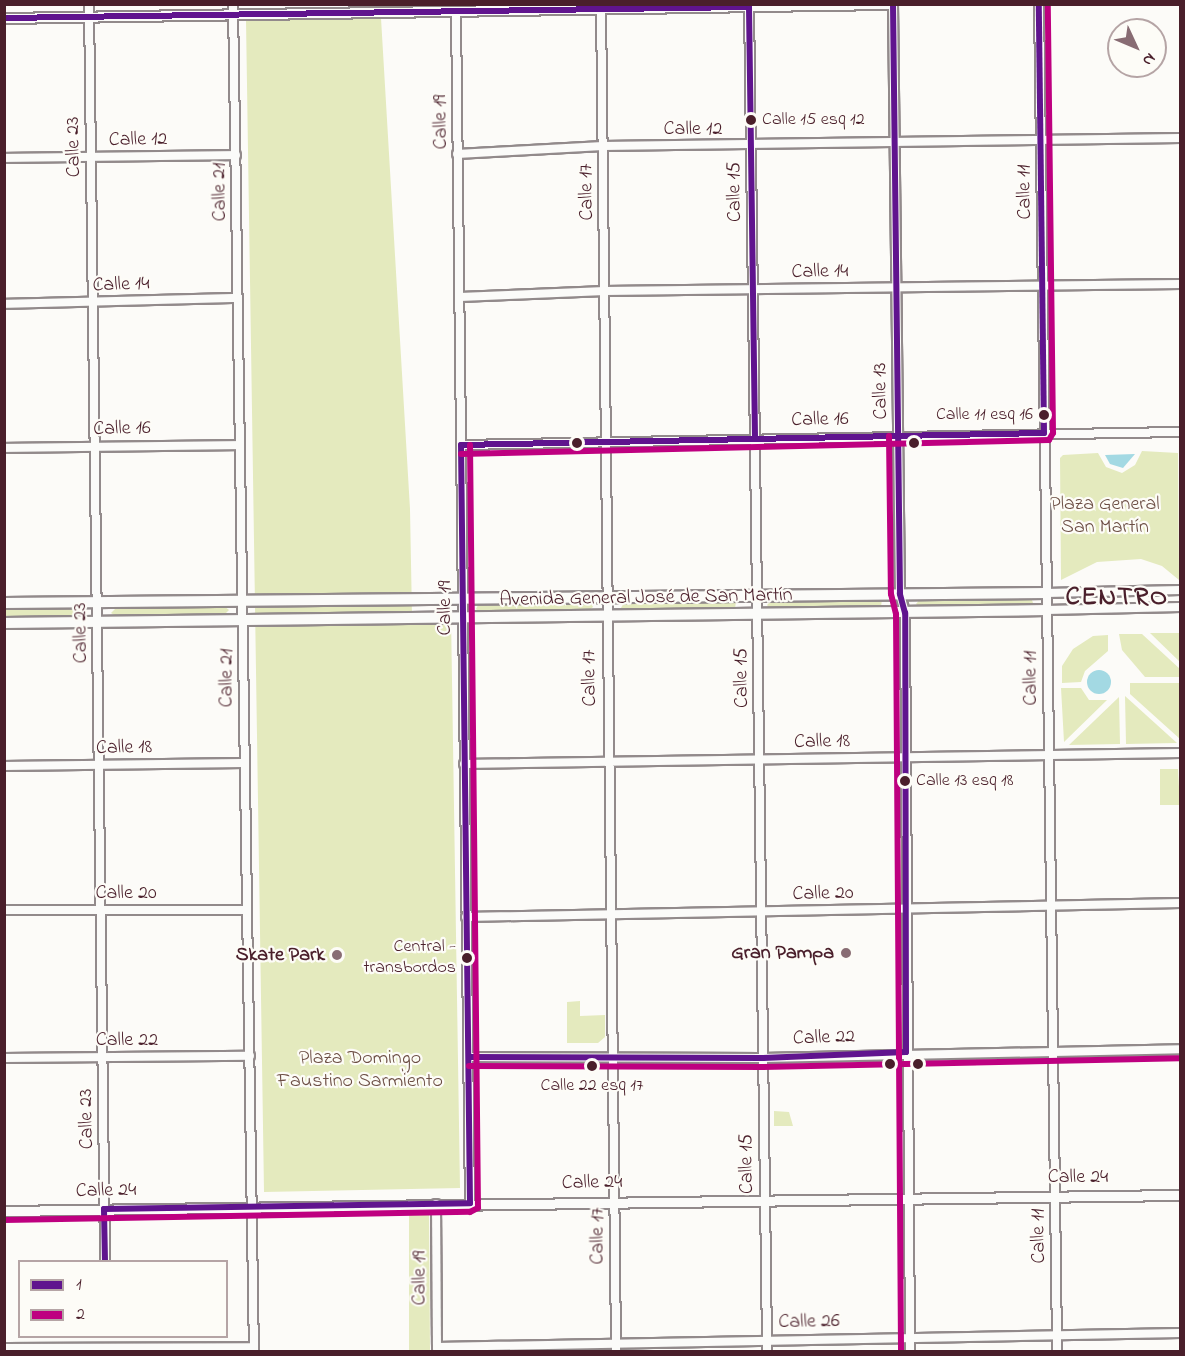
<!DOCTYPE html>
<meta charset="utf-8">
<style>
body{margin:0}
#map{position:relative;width:1185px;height:1356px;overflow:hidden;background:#fcfbf8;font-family:"Indie Flower",sans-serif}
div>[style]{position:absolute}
.green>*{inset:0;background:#e4eabe}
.water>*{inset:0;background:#a3d9e3}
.round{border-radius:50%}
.roads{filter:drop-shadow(2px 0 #928a8b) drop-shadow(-2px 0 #928a8b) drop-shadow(0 2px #928a8b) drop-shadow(0 -2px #928a8b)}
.minor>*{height:8px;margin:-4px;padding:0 4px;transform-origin:4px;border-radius:4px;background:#fbfbf9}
.tertiary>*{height:9px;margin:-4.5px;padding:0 4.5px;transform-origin:4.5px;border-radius:4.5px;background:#fbfbf9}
.secondary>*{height:10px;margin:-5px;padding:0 5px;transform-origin:5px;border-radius:5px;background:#fbfbf9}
.bus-1>*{height:6px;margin:-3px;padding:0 3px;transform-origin:3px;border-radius:3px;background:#60148e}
.bus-2>*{height:6px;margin:-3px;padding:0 3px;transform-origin:3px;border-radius:3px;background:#be0080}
.dots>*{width:16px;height:16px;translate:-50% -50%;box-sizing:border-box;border:3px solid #fdfcf7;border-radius:50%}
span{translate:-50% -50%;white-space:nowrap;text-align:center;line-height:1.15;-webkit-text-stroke:4.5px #fdfcf7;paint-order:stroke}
.bus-label{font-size:18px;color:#4a1f2b}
.left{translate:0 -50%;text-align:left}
.right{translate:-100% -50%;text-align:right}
.street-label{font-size:20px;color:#4a1f2b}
.park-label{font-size:20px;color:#6c4e44}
.poi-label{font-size:20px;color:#4a1f2b;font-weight:700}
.district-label{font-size:26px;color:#4a1f2b;font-weight:700;letter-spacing:1.5px}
.frame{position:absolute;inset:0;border:6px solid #4a1f2b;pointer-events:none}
.legend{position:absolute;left:18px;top:1260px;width:210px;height:78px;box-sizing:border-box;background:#fdfcf7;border:2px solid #b5a4a5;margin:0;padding:8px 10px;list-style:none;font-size:18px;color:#4a1f2b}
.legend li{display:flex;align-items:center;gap:12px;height:30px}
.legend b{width:30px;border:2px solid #b5a4a5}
.north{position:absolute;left:1107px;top:18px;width:60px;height:60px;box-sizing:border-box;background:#fdfcf7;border:2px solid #b5a4a5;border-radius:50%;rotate:134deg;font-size:16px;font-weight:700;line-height:24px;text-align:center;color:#4a1f2b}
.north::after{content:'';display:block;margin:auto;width:21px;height:27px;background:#886c73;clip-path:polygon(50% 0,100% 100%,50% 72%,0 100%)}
</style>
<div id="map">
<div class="green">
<i style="clip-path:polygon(381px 18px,410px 509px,412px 616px,451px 616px,460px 1188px,264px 1192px,246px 20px)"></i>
<i style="clip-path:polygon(1142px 451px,1178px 453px,1179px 580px,1162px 566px,1141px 559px,1097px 562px,1061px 580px,1060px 458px,1063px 455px,1098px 453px,1106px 467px,1122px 473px,1135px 465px)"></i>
<i style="clip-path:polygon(1031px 597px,1033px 603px,1028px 606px,919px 607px,916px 604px,921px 598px)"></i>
<i style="clip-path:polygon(882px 599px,881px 607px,770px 609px,767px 605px,772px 600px)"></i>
<i style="clip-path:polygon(736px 601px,735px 609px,621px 608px,624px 602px)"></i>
<i style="clip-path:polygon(591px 602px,593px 607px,588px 611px,479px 612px,476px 609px,479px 603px)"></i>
<i style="clip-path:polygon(224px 606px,229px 610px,224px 615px,117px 617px,111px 613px,117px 607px)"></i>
<i style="clip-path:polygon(4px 607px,82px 607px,84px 610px,79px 616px,5px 617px)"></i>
<i style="clip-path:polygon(1150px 633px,1180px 633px,1180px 662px)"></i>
<i style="clip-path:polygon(1119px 634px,1142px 634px,1180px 669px,1180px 677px,1145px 677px,1122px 650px)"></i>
<i style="clip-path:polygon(1108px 635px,1108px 651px,1085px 671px,1081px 682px,1062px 683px,1062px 666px,1073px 649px,1093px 636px)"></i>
<i style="clip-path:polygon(1130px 683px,1180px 683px,1180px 739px,1130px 694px)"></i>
<i style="clip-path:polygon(1061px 688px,1081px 688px,1089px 700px,1107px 700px,1064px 742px)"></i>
<i style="clip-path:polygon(1125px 696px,1177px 743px,1126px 744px)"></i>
<i style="clip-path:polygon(1119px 697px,1120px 744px,1069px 745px)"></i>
<i style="clip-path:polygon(1178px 769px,1180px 805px,1160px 805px,1160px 769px)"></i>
<i style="clip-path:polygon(580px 1001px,580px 1016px,605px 1015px,605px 1037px,598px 1043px,567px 1043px,567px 1002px)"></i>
<i style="clip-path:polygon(774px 1111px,789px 1112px,793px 1126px,774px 1126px)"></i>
<i style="clip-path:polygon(429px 1214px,430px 1351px,409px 1351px,409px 1215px)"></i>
</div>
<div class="water">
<i style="clip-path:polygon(1135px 454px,1123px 468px,1110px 464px,1105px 455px)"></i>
<i class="round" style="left:1087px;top:670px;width:24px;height:24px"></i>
</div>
<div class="roads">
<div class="minor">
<i style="left:89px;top:4px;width:1258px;rotate:89.27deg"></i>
<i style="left:233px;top:4px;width:1348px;rotate:89.11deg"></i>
<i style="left:601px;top:4px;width:1348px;rotate:89.36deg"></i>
<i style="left:749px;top:4px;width:1348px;rotate:89.23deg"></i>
<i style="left:893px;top:4px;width:590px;rotate:89.32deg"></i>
<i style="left:900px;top:594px;width:20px;rotate:75deg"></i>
<i style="left:905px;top:613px;width:739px;rotate:89.61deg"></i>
<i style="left:1039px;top:4px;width:1348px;rotate:89.23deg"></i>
<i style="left:456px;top:12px;width:1191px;rotate:89.33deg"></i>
<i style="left:457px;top:154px;width:146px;rotate:-3.1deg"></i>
<i style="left:603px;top:146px;width:577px;rotate:-0.79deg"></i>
<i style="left:4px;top:158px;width:232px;rotate:-0.7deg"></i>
<i style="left:460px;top:297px;width:145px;rotate:-2.4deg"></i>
<i style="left:605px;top:291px;width:575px;rotate:-0.7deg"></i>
<i style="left:4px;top:304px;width:234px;rotate:-1.5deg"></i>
<i style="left:461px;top:445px;width:719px;rotate:-1.04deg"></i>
<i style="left:4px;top:448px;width:236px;rotate:-0.7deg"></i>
<i style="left:1046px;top:593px;width:134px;rotate:-1.3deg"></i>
<i style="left:1046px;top:610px;width:134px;rotate:-1.3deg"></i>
<i style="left:464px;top:764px;width:716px;rotate:-0.88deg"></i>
<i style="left:4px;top:766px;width:239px;rotate:-0.7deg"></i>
<i style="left:4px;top:910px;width:243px"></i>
<i style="left:466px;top:917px;width:714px;rotate:-1.12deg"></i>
<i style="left:469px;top:1057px;width:294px;rotate:0.2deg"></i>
<i style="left:763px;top:1058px;width:417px;rotate:-1.2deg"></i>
<i style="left:4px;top:1058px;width:246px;rotate:-0.5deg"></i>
<i style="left:436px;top:1204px;width:145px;rotate:89.6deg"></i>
<i style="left:437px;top:1347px;width:743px;rotate:-1.08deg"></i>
<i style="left:4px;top:1348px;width:250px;rotate:-0.2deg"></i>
</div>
<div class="tertiary">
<i style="left:4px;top:18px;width:884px;rotate:-0.91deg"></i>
<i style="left:4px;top:1211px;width:1176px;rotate:-0.78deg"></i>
</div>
<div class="secondary">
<i style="left:4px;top:603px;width:1042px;rotate:-0.55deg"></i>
<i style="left:4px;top:623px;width:1042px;rotate:-0.71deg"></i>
</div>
</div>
<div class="bus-1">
<i style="left:4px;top:18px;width:745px;rotate:-0.85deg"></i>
<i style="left:749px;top:7px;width:431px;rotate:89.2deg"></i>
<i style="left:461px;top:445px;width:583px;rotate:-1.18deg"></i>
<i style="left:1044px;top:433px;width:429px;rotate:-90.7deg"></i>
<i style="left:469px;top:1057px;width:294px;rotate:0.2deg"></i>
<i style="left:763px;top:1058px;width:143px;rotate:-2.4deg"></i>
<i style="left:906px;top:1052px;width:439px;rotate:-90.1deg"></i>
<i style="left:905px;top:613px;width:20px;rotate:-105deg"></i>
<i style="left:900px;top:594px;width:590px;rotate:-90.68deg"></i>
<i style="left:105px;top:1262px;width:53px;rotate:-91.1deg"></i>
<i style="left:104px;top:1209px;width:366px;rotate:-0.9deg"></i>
<i style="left:470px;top:1203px;width:758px;rotate:-90.68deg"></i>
</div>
<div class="bus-2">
<i style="left:889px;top:436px;width:158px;rotate:89.3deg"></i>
<i style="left:891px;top:594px;width:21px;rotate:76deg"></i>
<i style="left:896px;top:614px;width:738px;rotate:89.61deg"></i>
<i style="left:461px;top:454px;width:588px;rotate:-1.36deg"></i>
<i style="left:1049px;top:440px;width:8px;rotate:-60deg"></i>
<i style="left:1053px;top:433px;width:429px;rotate:-90.7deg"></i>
<i style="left:469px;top:1066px;width:294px;rotate:0.2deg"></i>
<i style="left:763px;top:1067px;width:417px;rotate:-1.2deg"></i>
<i style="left:4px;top:1220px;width:466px;rotate:-1deg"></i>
<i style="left:470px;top:1212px;width:9px;rotate:-27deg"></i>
<i style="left:478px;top:1208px;width:763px;rotate:-90.6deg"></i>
</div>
<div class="dots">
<i style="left:751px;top:120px;background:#4a1f2b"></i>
<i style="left:1044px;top:415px;background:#4a1f2b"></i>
<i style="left:577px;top:443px;background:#4a1f2b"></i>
<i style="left:914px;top:443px;background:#4a1f2b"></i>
<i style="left:905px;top:781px;background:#4a1f2b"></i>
<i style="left:846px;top:953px;background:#886c73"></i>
<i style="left:337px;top:955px;background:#886c73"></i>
<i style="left:467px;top:958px;background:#4a1f2b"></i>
<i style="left:890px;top:1064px;background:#4a1f2b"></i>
<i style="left:918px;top:1064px;background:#4a1f2b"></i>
<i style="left:592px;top:1066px;background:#4a1f2b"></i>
</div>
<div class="bus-label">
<span class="left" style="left:762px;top:120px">Calle 15 esq 12</span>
<span class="right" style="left:1033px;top:415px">Calle 11 esq 16</span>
<span class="left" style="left:916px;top:781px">Calle 13 esq 18</span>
<span class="right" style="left:456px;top:958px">Central -<br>transbordos</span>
<span style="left:592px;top:1086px">Calle 22 esq 17</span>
</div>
<div class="street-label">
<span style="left:441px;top:122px;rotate:-91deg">Calle 19</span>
<span style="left:693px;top:129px">Calle 12</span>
<span style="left:138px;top:140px;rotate:-1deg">Calle 12</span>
<span style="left:74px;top:147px;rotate:-91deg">Calle 23</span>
<span style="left:220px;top:192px;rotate:-91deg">Calle 21</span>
<span style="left:587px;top:192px;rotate:-91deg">Calle 17</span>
<span style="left:735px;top:192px;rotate:-91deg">Calle 15</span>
<span style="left:1025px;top:192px;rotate:-91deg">Calle 11</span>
<span style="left:820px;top:272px;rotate:-1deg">Calle 14</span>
<span style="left:121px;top:285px;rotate:-2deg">Calle 14</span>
<span style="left:881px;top:391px;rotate:-91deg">Calle 13</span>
<span style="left:820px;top:420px;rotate:-1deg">Calle 16</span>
<span style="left:122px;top:429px;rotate:-1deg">Calle 16</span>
<span style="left:646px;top:598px;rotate:-1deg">Avenida General José de San Martín</span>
<span style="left:445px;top:608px;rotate:-90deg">Calle 19</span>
<span style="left:81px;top:633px;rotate:-91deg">Calle 23</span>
<span style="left:227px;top:678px;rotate:-90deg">Calle 21</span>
<span style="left:590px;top:678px;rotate:-91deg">Calle 17</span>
<span style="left:742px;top:678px;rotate:-91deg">Calle 15</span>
<span style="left:1031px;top:678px;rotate:-91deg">Calle 11</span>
<span style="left:822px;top:742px;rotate:-1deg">Calle 18</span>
<span style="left:124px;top:748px;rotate:-1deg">Calle 18</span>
<span style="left:126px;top:893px">Calle 20</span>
<span style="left:823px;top:894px;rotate:-1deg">Calle 20</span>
<span style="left:824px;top:1038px;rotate:-2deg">Calle 22</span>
<span style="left:127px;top:1040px">Calle 22</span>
<span style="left:87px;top:1119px;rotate:-91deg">Calle 23</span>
<span style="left:747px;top:1164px;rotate:-91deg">Calle 15</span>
<span style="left:1078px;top:1177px">Calle 24</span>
<span style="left:592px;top:1183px;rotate:-1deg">Calle 24</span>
<span style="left:106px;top:1191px;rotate:-1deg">Calle 24</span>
<span style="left:598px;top:1236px;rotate:-90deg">Calle 17</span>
<span style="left:1039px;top:1236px;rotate:-91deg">Calle 11</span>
<span style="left:420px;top:1278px;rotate:-90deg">Calle 19</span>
<span style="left:809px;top:1322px;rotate:-1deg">Calle 26</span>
</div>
<div class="park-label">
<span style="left:1105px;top:516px">Plaza General<br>San Martín</span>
<span style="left:360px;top:1070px">Plaza Domingo<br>Faustino Sarmiento</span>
</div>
<div class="poi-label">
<span class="right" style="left:834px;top:953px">Gran Pampa</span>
<span class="right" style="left:325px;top:955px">Skate Park</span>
</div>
<div class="district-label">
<span style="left:1117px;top:599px">CENTRO</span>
</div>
<div class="frame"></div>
<ul class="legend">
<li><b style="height:8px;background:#60148e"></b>1</li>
<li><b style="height:8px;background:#be0080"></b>2</li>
</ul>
<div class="north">N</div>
</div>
